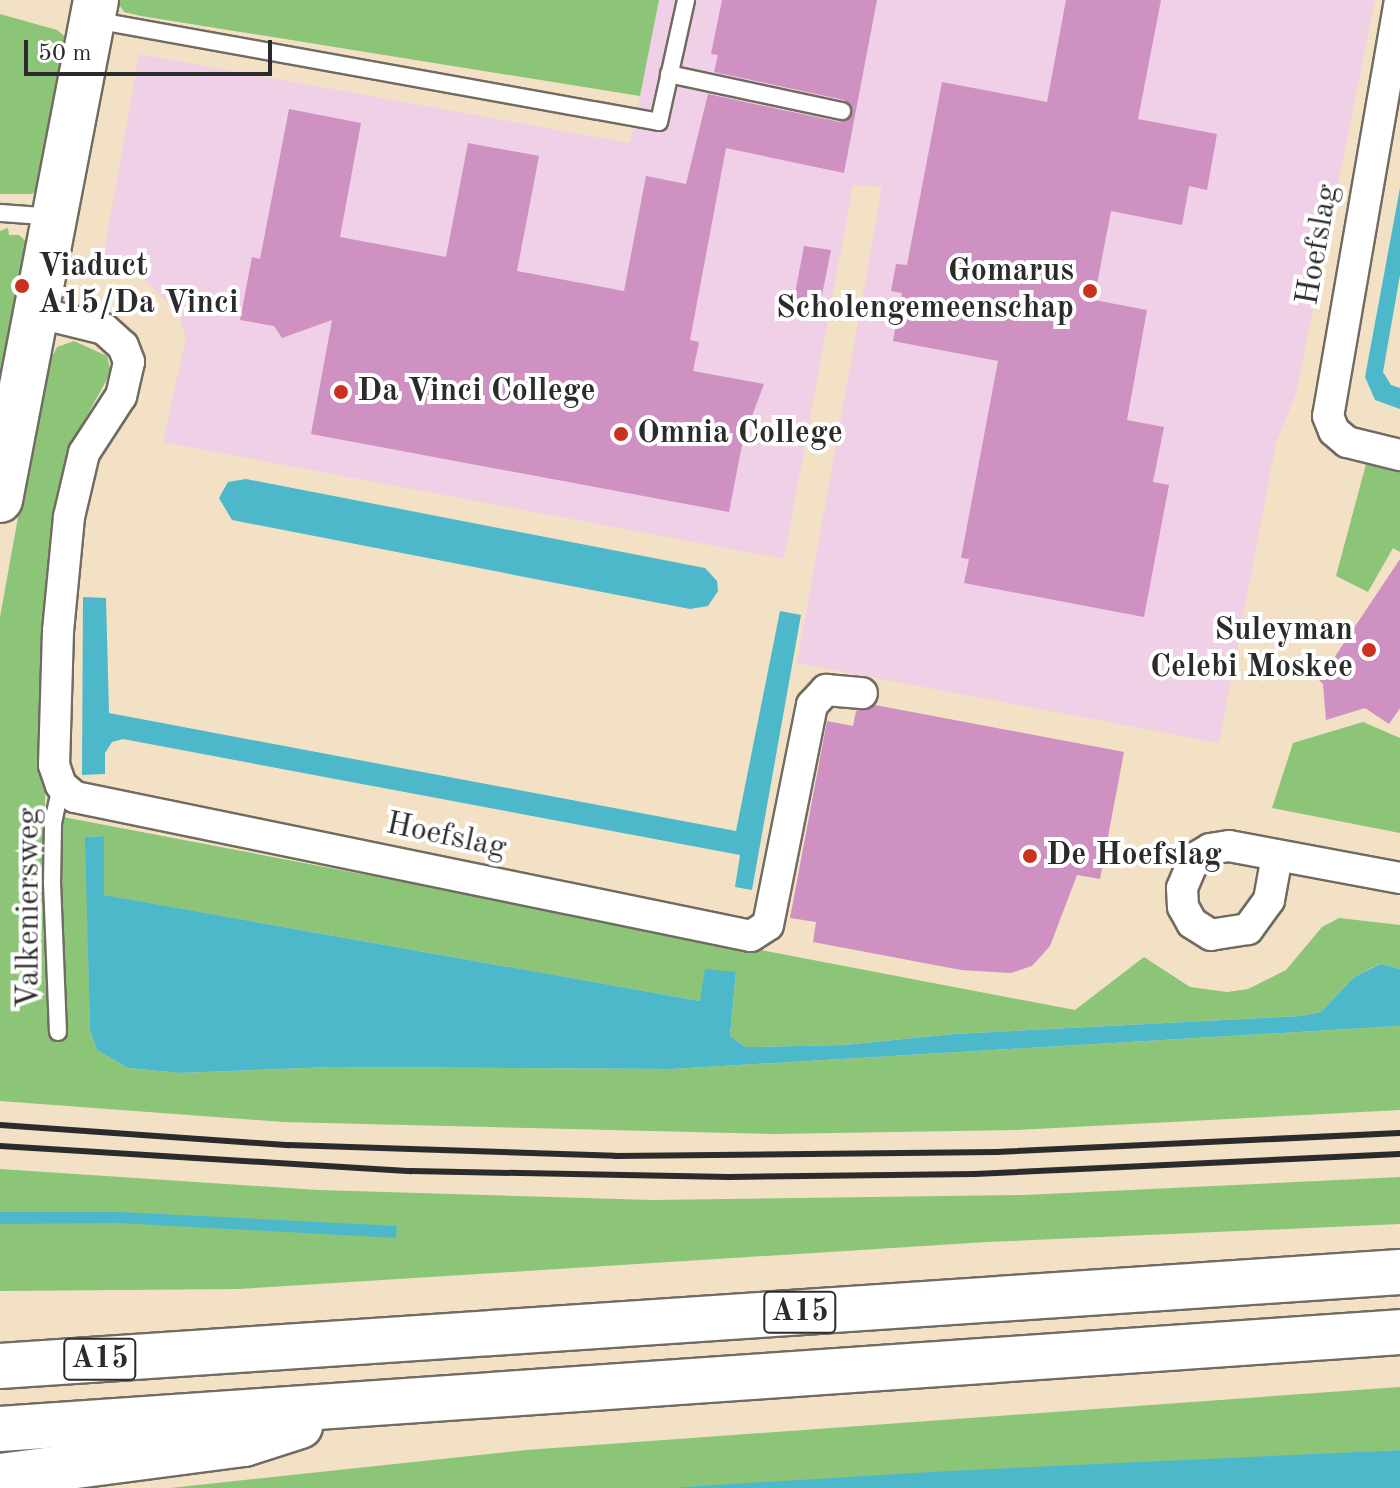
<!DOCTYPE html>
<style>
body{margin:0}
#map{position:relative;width:1400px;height:1488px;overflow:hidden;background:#f2e1c4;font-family:"Old Standard TT",serif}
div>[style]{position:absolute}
.built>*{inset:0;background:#efd0e6}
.green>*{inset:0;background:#8cc578}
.water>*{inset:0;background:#4eb8cb}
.building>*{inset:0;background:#cf90c2}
.roads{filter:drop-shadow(2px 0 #716b61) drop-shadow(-2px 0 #716b61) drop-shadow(0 2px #716b61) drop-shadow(0 -2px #716b61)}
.lane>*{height:16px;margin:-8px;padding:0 8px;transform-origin:8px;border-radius:8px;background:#fff}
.street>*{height:30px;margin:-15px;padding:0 15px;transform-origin:15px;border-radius:15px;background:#fff}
.secondary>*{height:44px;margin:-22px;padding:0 22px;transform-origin:22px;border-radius:22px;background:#fff}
.highway>*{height:44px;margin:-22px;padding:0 22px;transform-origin:22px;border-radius:22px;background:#fff}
.rail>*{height:6px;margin:-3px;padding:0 3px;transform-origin:3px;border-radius:3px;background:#2b2b2b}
.dots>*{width:22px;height:22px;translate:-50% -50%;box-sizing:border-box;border:4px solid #fff;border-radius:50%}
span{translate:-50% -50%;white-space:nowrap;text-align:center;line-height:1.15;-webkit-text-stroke:8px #fff;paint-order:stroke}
.shield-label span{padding:2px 6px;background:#fff;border:2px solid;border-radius:6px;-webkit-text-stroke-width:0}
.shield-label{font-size:30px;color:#2b2b2b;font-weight:700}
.street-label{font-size:32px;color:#2b2b2b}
.poi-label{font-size:32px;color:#2b2b2b;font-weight:700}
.left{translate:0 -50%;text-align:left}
.right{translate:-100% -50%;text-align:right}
.scale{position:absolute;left:24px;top:40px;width:248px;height:36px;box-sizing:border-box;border:4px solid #2b2b2b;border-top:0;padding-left:10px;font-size:24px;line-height:28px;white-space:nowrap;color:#2b2b2b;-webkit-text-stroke:6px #fff;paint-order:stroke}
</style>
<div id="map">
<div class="built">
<i style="clip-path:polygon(659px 0,1375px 0,1296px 394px,1276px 443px,1219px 743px,797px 663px,882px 187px,853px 185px,784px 559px,163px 442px,186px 337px,178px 313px,137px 272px,103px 259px,139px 54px,630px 143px)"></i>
</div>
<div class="green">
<i style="clip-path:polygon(116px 0,659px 0,640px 96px,141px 16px,124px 12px)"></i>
<i style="clip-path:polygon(0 14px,57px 30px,72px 42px,41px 187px,32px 194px,0 194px)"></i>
<i style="clip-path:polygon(8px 228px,9px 235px,19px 235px,29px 244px,0 429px,0 231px)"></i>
<i style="clip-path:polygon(74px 341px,107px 356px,111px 372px,68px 450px,56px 498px,47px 631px,45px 821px,50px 1032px,62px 1032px,57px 930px,63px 817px,1075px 1010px,1144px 957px,1190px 987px,1227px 992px,1248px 989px,1286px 970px,1322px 927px,1339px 918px,1400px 925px,1400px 969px,1379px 964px,1354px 977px,1321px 1012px,1301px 1016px,954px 1034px,844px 1045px,746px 1047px,730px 1036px,736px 972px,700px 1001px,103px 895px,104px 836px,86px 837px,90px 1031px,97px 1050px,128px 1068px,180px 1073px,332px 1067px,671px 1069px,1400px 1026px,1400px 1110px,1016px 1130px,772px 1134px,283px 1122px,0 1101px,0 617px,44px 373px,57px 347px)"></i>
<i style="clip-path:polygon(1366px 464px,1400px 472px,1400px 552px,1393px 548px,1368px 592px,1336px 576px)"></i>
<i style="clip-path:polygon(1363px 722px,1400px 738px,1400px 833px,1272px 808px,1293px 743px)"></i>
<i style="clip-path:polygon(0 1169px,318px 1190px,653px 1200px,1025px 1195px,1400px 1177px,1400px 1224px,987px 1242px,240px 1289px,0 1291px)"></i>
<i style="clip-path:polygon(1400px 1387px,1400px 1450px,665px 1488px,170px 1488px,526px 1450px)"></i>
</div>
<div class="water">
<i style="clip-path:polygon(1400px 188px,1400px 275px,1383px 372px,1391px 385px,1400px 388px,1400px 409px,1375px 400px,1365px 377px)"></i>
<i style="clip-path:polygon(246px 479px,705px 568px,717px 581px,718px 591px,708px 606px,690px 609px,232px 520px,219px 498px,228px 482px)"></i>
<i style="clip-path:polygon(83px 597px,106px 598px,109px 713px,736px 831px,780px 611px,801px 615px,752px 890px,735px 887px,740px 855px,123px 739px,112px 742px,105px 753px,105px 774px,82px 775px)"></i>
<i style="clip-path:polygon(104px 836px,104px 895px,700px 1001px,705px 969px,736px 972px,730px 1036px,746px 1047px,844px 1045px,954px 1034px,1301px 1016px,1321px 1012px,1354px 977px,1380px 964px,1400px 969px,1400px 1026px,671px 1069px,332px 1067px,180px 1073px,128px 1068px,97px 1050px,90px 1031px,85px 837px)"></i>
<i style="clip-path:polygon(0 1212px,120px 1212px,397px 1226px,396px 1238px,118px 1223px,0 1224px)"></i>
<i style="clip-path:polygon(1400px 1450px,1400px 1488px,665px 1488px,948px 1471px)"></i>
</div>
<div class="building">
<i style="clip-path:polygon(722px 0,877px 0,844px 173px,726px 148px,690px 340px,699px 342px,693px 371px,764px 384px,743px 440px,729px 512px,311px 434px,332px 320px,282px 338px,274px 326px,240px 320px,252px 257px,260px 259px,289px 109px,361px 123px,340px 237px,446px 257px,468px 143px,539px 156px,517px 271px,624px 291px,646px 176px,686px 184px,708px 94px,840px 122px,852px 114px,844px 100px,714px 72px,718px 55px,711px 54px)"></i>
<i style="clip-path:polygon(1066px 0,1161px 0,1138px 119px,1217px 134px,1207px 190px,1189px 186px,1182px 225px,1111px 211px,1094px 300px,1147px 310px,1127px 420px,1164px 427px,1153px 482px,1169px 485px,1144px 617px,964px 583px,969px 559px,961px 558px,998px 361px,893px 341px,902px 293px,891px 291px,896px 264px,907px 265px,942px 82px,1047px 102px)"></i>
<i style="clip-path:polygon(804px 246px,831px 250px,820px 305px,794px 299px)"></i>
<i style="clip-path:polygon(1400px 559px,1400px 708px,1389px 724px,1365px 708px,1326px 720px,1323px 684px,1311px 672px,1330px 664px)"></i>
<i style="clip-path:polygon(875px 705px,1124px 752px,1100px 879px,1077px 875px,1050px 946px,1032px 966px,1011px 973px,961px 970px,813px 942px,816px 922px,790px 918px,827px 721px,853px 726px,856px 711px)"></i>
</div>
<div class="roads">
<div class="lane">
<i style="left:94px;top:20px;width:574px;rotate:10.23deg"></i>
<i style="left:659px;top:122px;width:125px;rotate:-77.5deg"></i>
<i style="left:669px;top:74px;width:177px;rotate:12.1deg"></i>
<i style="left:0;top:213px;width:54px;rotate:4.2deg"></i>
<i style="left:58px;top:1032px;width:149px;rotate:-92.3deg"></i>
<i style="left:52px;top:883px;width:60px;rotate:-89deg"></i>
<i style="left:53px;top:823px;width:39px;rotate:-78deg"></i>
</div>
<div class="street">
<i style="left:1400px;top:0;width:422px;rotate:99.8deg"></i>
<i style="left:1328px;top:416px;width:16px;rotate:68deg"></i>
<i style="left:1334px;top:431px;width:17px;rotate:40deg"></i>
<i style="left:1347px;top:442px;width:55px;rotate:13.8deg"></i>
<i style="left:35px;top:312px;width:71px;rotate:13.8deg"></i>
<i style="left:104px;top:329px;width:25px;rotate:42deg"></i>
<i style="left:123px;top:346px;width:17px;rotate:69deg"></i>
<i style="left:129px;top:362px;width:35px;rotate:103deg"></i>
<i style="left:121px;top:396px;width:68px;rotate:123deg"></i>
<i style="left:84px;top:453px;width:66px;rotate:103.2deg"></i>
<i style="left:69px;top:517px;width:115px;rotate:95.5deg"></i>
<i style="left:58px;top:631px;width:134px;rotate:91.7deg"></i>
<i style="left:54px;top:765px;width:21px;rotate:71deg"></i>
<i style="left:61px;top:785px;width:18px;rotate:41deg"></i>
<i style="left:75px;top:797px;width:690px;rotate:11.62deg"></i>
<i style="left:751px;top:936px;width:20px;rotate:-33deg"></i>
<i style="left:768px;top:925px;width:224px;rotate:-78.7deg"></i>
<i style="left:812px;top:705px;width:21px;rotate:-47deg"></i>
<i style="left:826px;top:690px;width:36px;rotate:5deg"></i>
<i style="left:1277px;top:856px;width:45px;rotate:100.3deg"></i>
<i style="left:1269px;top:900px;width:36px;rotate:126deg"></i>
<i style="left:1248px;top:929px;width:37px;rotate:171deg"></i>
<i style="left:1211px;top:935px;width:22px;rotate:-148deg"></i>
<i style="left:1192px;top:923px;width:18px;rotate:-119deg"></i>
<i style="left:1183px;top:907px;width:19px;rotate:-93deg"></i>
<i style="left:1182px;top:888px;width:33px;rotate:-67deg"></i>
<i style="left:1195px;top:858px;width:17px;rotate:-31deg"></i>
<i style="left:1210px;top:849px;width:19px;rotate:-9deg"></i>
<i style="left:1229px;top:846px;width:174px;rotate:10.6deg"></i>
</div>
<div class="secondary">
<i style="left:0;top:500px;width:509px;rotate:-79.13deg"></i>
</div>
<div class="highway">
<i style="left:0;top:1366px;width:1403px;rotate:-3.84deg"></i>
<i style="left:0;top:1429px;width:1403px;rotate:-3.96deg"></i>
<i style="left:0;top:1476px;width:246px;rotate:-7.5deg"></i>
<i style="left:244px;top:1444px;width:59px;rotate:-17.8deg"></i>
</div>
</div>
<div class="rail">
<i style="left:0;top:1125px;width:290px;rotate:4deg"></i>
<i style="left:289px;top:1145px;width:326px;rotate:1.9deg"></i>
<i style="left:615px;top:1156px;width:382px;rotate:-0.6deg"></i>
<i style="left:997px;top:1152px;width:403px;rotate:-2.7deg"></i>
<i style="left:0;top:1146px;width:412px;rotate:3.5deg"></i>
<i style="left:411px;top:1171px;width:318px;rotate:1.1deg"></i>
<i style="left:729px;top:1177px;width:246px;rotate:-0.7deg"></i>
<i style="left:975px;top:1174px;width:425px;rotate:-2.7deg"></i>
</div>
<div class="dots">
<i style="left:22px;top:286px;background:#c8321e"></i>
<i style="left:1090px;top:291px;background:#c8321e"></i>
<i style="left:341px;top:392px;background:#c8321e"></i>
<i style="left:621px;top:434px;background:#c8321e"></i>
<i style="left:1369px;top:650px;background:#c8321e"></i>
<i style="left:1030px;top:856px;background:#c8321e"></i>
</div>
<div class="shield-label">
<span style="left:800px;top:1312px">A15</span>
<span style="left:100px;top:1359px">A15</span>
</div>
<div class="street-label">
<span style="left:1319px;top:245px;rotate:-80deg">Hoefslag</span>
<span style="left:446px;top:837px;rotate:12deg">Hoefslag</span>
<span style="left:30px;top:908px;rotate:-90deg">Valkeniersweg</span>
</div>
<div class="poi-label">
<span class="left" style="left:38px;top:286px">Viaduct<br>A15/Da Vinci</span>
<span class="right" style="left:1074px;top:291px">Gomarus<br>Scholengemeenschap</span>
<span class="left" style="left:357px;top:392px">Da Vinci College</span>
<span class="left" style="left:637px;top:434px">Omnia College</span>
<span class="right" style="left:1353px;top:650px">Suleyman<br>Celebi Moskee</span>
<span class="left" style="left:1046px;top:856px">De Hoefslag</span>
</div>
<div class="scale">50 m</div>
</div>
